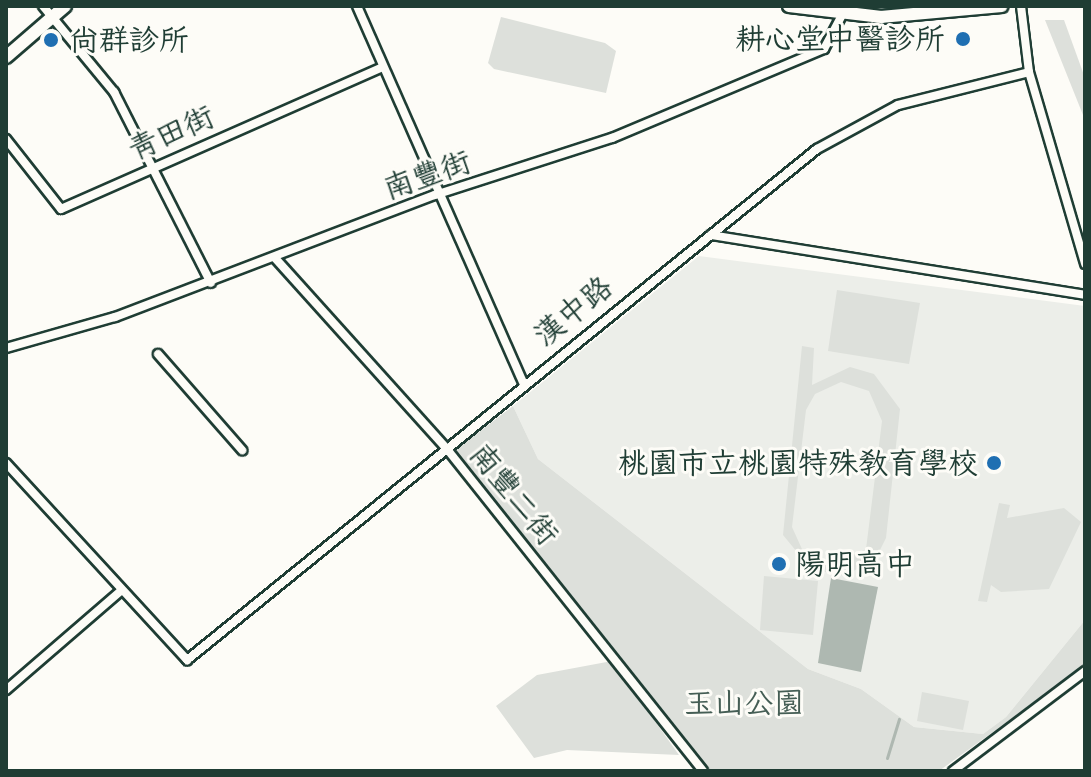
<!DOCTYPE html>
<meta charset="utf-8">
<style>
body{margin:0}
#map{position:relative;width:1091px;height:777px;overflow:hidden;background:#fdfcf7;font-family:Itim,"LXGW WenKai TC",sans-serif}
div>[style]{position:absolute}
.built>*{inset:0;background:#eceee9}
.green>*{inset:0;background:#dde0db}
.water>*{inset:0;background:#aeb8b1}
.stream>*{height:3px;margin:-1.5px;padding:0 1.5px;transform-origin:1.5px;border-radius:1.5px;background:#aeb8b1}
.roads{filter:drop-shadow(2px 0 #1f3d34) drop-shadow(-2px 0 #1f3d34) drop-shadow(0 2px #1f3d34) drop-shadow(0 -2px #1f3d34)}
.street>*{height:8px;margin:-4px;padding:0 4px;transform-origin:4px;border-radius:4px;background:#fdfcf7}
.primary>*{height:12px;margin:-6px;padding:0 6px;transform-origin:6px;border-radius:6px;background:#fdfcf7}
.dots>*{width:22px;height:22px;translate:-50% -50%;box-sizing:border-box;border:4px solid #fdfcf7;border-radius:50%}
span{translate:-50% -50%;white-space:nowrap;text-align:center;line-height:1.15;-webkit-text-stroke:6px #fdfcf7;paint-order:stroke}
.poi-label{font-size:30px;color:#1f3d34}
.right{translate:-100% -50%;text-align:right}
.left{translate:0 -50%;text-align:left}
.street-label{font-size:30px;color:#1f3d34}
.park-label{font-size:30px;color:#455e55}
.frame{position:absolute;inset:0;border:8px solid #1f3d34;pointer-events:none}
</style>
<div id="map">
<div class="built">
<i style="clip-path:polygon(699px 256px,1085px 306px,1085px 620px,1006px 717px,983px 734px,914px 727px,861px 689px,808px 669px,538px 459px,513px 406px)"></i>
</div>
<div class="green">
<i style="clip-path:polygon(501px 17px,605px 43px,616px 51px,606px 93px,494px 69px,488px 63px)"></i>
<i style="clip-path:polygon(1045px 20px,1064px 20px,1085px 78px,1085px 120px)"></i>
<i style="clip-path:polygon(837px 290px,920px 303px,909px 364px,828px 351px)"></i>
<i style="clip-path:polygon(evenodd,802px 346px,814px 348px,812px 385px,850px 367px,874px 374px,900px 409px,886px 538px,876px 558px,845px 576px,811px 569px,783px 535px,802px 346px,841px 382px,869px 391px,882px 421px,866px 549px,833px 564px,806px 558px,792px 527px,806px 410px,815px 394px,841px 382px)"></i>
<i style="clip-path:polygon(513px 406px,538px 459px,808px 669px,861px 689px,914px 727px,983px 734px,1006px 717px,1085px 620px,1085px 665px,939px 771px,711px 771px,455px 450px)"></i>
<i style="clip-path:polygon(999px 503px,1010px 505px,1007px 518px,1064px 508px,1081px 522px,1049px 589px,1001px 592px,991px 585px,987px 602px,978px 601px)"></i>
<i style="clip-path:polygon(764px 576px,818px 581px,813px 635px,760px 630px)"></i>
<i style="clip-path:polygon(612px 661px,679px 755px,567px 750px,534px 758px,496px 706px,537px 675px)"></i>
<i style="clip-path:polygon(922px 692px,969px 701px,963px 730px,917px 721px)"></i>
</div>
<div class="water">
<i style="clip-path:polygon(831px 578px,878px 587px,861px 672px,818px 663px)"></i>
</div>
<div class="stream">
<i style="left:887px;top:758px;width:41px;rotate:-72.9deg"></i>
<i style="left:883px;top:771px;width:1px;rotate:-90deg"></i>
</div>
<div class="roads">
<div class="street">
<i style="left:43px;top:6px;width:112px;rotate:50.5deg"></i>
<i style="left:114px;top:92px;width:214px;rotate:63.1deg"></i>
<i style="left:357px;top:6px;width:411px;rotate:66.2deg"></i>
<i style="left:1021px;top:6px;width:66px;rotate:83.1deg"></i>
<i style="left:1029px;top:72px;width:200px;rotate:73.7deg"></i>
<i style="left:6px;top:139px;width:89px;rotate:51.8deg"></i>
<i style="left:61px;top:209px;width:352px;rotate:-23.8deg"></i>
<i style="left:711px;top:235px;width:379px;rotate:9.1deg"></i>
<i style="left:275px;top:258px;width:257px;rotate:48deg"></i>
<i style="left:447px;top:449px;width:411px;rotate:51.5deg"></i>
<i style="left:6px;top:348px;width:113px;rotate:-15.9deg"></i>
<i style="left:115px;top:317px;width:342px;rotate:-20.9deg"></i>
<i style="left:435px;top:195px;width:186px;rotate:-17.9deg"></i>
<i style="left:612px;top:138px;width:230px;rotate:-22.8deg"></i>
<i style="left:824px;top:49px;width:38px;rotate:-62deg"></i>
<i style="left:158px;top:354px;width:128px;rotate:48.8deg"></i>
<i style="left:6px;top:463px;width:268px;rotate:47.4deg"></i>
<i style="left:187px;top:660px;width:811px;rotate:-39.05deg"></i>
<i style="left:817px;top:149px;width:92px;rotate:-28.5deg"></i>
<i style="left:898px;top:105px;width:135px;rotate:-14.1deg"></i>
<i style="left:6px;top:690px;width:153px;rotate:-40.8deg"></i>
<i style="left:953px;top:771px;width:166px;rotate:-37.1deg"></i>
</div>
<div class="primary">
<i style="left:789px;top:6px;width:93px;rotate:6.8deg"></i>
<i style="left:881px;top:17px;width:121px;rotate:-5.2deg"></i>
<i style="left:6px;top:57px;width:78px;rotate:-40.8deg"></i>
</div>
</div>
<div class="dots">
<i style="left:963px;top:39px;background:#1f6fb2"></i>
<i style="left:51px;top:40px;background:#1f6fb2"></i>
<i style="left:994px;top:463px;background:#1f6fb2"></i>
<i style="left:779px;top:564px;background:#1f6fb2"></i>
</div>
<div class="poi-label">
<span class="right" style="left:945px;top:39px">耕心堂中醫診所</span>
<span class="left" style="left:69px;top:40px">尚群診所</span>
<span class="right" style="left:978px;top:463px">桃園市立桃園特殊教育學校</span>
<span class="left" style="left:795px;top:564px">陽明高中</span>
</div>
<div class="street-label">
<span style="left:171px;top:133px;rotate:-24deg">青田街</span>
<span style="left:427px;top:175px;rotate:-19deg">南豐街</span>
<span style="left:573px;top:311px;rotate:-39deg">漢中路</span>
<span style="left:514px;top:494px;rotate:51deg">南豐二街</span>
</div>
<div class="park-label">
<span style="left:744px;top:703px">玉山公園</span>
</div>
<div class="frame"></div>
</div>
